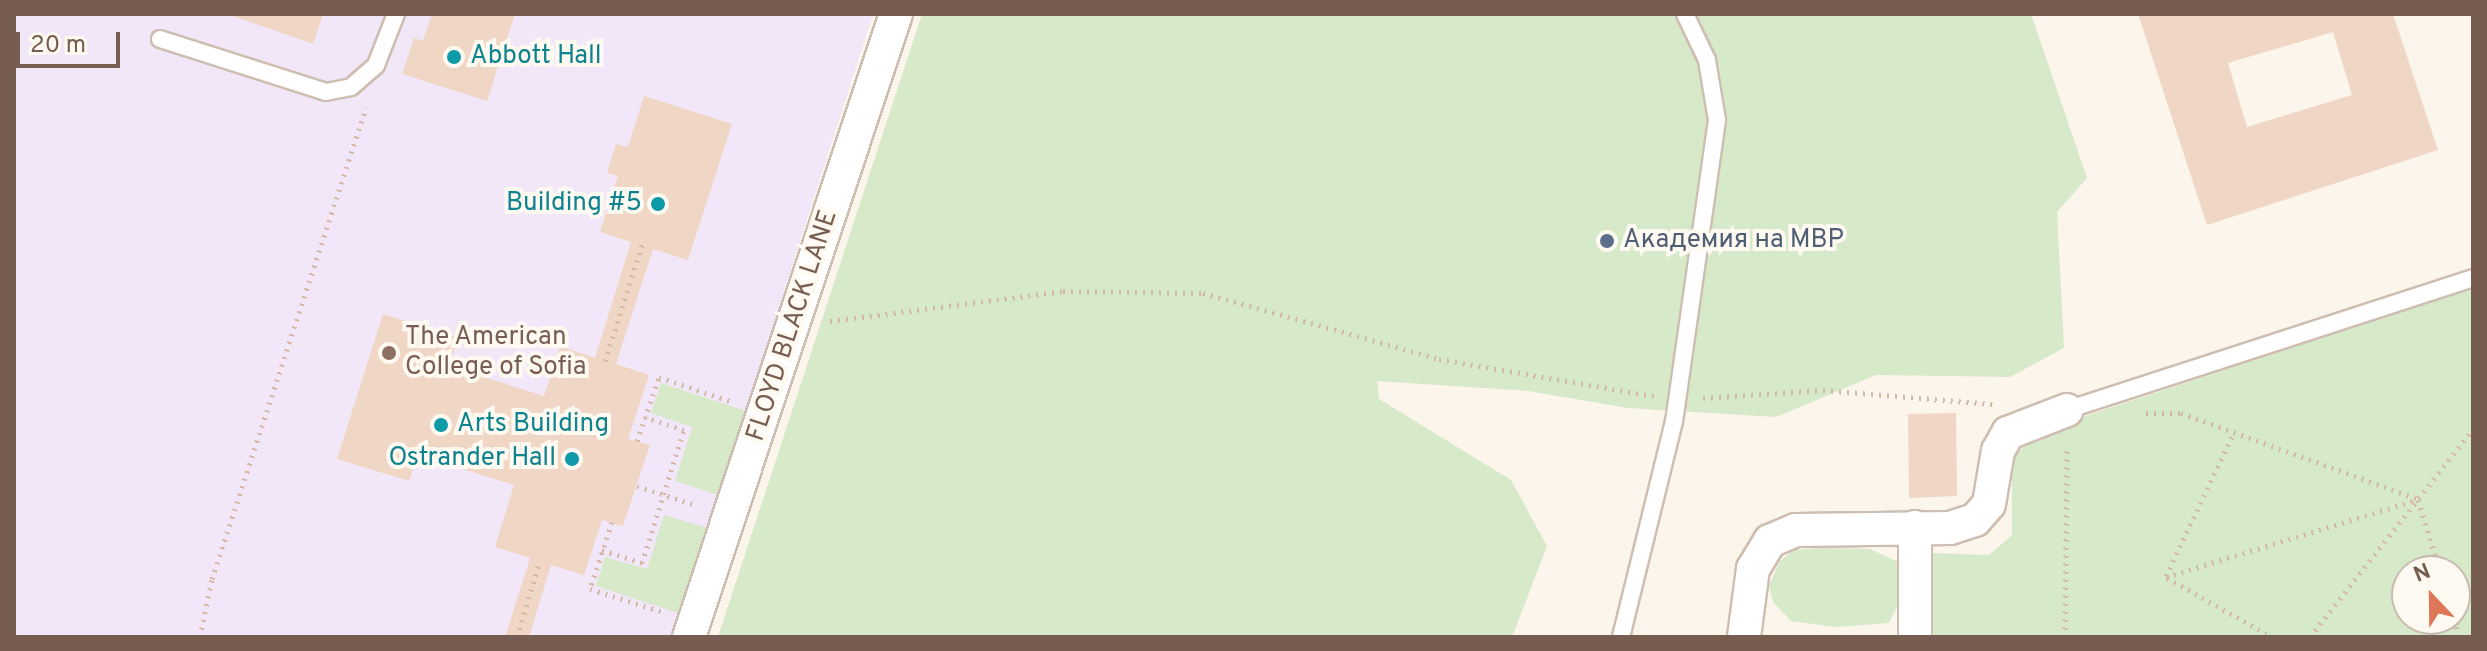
<!DOCTYPE html>
<meta charset="utf-8">
<style>
body{margin:0}
#map{position:relative;width:2487px;height:651px;overflow:hidden;background:#fcf5eb;font-family:Overpass,sans-serif}
div>[style]{position:absolute}
.education>*{inset:0;background:#f2e7f8}
.green>*{inset:0;background:#d6e9c9}
.building>*{inset:0;background:#f0d6c4}
.path>*{height:5px;margin-top:-2.5px;transform-origin:0;background:repeating-linear-gradient(90deg,#d5b9a7 0 2px,transparent 0 8px)}
.roads{filter:drop-shadow(2px 0 #cebeb1) drop-shadow(-2px 0 #cebeb1) drop-shadow(0 2px #cebeb1) drop-shadow(0 -2px #cebeb1)}
.service>*{height:16px;margin:-8px;padding:0 8px;transform-origin:8px;border-radius:8px;background:#fff}
.minor>*{height:32px;margin:-16px;padding:0 16px;transform-origin:16px;border-radius:16px;background:#fff}
.dots>*{width:22px;height:22px;translate:-50% -50%;box-sizing:border-box;border:4px solid #fef9f1;border-radius:50%}
span{translate:-50% -50%;white-space:nowrap;text-align:center;line-height:1.15;-webkit-text-stroke:8px #fef9f1;paint-order:stroke}
.culture-label{font-size:26px;color:#0d838f}
.left{translate:0 -50%;text-align:left}
.right{translate:-100% -50%;text-align:right}
.service-label{font-size:26px;color:#4e5e75}
.street-label{font-size:26px;color:#765d4f}
.education-label{font-size:26px;color:#785e54}
.frame{position:absolute;inset:0;border:16px solid #765d4f;pointer-events:none}
.north{position:absolute;left:2391px;top:555px;width:80px;height:80px;box-sizing:border-box;background:#fef9f1;border:2px solid #c8bbb0;border-radius:50%;rotate:338deg;font-size:22px;font-weight:700;line-height:32px;text-align:center;color:#765d4f}
.north::after{content:'';display:block;margin:auto;width:28px;height:36px;background:#dd7758;clip-path:polygon(50% 0,100% 100%,50% 72%,0 100%)}
.scale{position:absolute;left:16px;top:32px;width:104px;height:36px;box-sizing:border-box;border:4px solid #765d4f;border-top:0;padding-left:10px;font-size:24px;line-height:28px;white-space:nowrap;color:#765d4f;-webkit-text-stroke:6px #fef9f1;paint-order:stroke}
</style>
<div id="map">
<div class="education">
<i style="clip-path:polygon(14px 14px,873px 14px,673px 637px,14px 637px)"></i>
</div>
<div class="green">
<i style="clip-path:polygon(922px 14px,2031px 14px,2087px 178px,2057px 212px,2064px 348px,2010px 377px,1876px 375px,1776px 417px,1628px 408px,1528px 391px,1377px 381px,1379px 399px,1511px 480px,1547px 546px,1512px 637px,718px 637px)"></i>
<i style="clip-path:polygon(evenodd,2473px 288px,2473px 637px,1932px 637px,1932px 553px,1989px 555px,2012px 535px,2012px 458px,2040px 431px,2473px 288px,2407px 571px,2455px 571px,2455px 619px,2407px 619px,2407px 571px)"></i>
<i style="clip-path:polygon(661px 383px,746px 411px,719px 495px,675px 481px,692px 427px,651px 413px)"></i>
<i style="clip-path:polygon(664px 515px,708px 528px,681px 614px,596px 586px,605px 557px,647px 569px)"></i>
<i style="clip-path:polygon(1818px 548px,1870px 549px,1898px 562px,1907px 585px,1889px 623px,1836px 627px,1791px 621px,1773px 602px,1769px 586px,1780px 561px,1794px 550px)"></i>
</div>
<div class="building">
<i style="clip-path:polygon(228px 14px,323px 14px,313px 44px)"></i>
<i style="clip-path:polygon(432px 14px,515px 14px,487px 101px,402px 74px,414px 38px,423px 41px)"></i>
<i style="clip-path:polygon(evenodd,2138px 14px,2393px 14px,2438px 150px,2207px 225px,2138px 14px,2333px 32px,2352px 95px,2247px 127px,2228px 63px,2333px 32px)"></i>
<i style="clip-path:polygon(644px 96px,732px 124px,688px 260px,653px 249px,616px 364px,649px 375px,628px 439px,650px 445px,623px 526px,602px 520px,584px 575px,551px 565px,529px 637px,505px 637px,530px 558px,495px 547px,514px 485px,418px 455px,409px 481px,337px 459px,383px 314px,458px 337px,449px 366px,544px 396px,560px 346px,595px 358px,631px 242px,600px 232px,618px 176px,607px 173px,616px 144px,628px 147px)"></i>
<i style="clip-path:polygon(1956px 413px,1957px 496px,1909px 498px,1908px 414px)"></i>
</div>
<div class="path">
<i style="left:830px;top:321px;width:235px;rotate:-7.3deg"></i>
<i style="left:1063px;top:291px;width:140px;rotate:0.8deg"></i>
<i style="left:1203px;top:293px;width:245px;rotate:15.6deg"></i>
<i style="left:1439px;top:359px;width:218px;rotate:9.8deg"></i>
<i style="left:605px;top:361px;width:122px;rotate:-72.3deg"></i>
<i style="left:1703px;top:398px;width:120px;rotate:-3.8deg"></i>
<i style="left:1823px;top:390px;width:170px;rotate:4.7deg"></i>
<i style="left:2146px;top:413px;width:35px"></i>
<i style="left:2181px;top:413px;width:252px;rotate:19.9deg"></i>
<i style="left:637px;top:441px;width:68px;rotate:-71deg"></i>
<i style="left:659px;top:377px;width:78px;rotate:18.7deg"></i>
<i style="left:637px;top:486px;width:64px;rotate:18.2deg"></i>
<i style="left:2418px;top:500px;width:74px;rotate:72.8deg"></i>
<i style="left:612px;top:522px;width:71px;rotate:108.2deg"></i>
<i style="left:590px;top:589px;width:77px;rotate:17.5deg"></i>
<i style="left:602px;top:550px;width:42px;rotate:18deg"></i>
<i style="left:642px;top:563px;width:139px;rotate:-72.5deg"></i>
<i style="left:684px;top:430px;width:41px;rotate:-161.6deg"></i>
<i style="left:2166px;top:576px;width:159px;rotate:-64.7deg"></i>
<i style="left:2166px;top:577px;width:263px;rotate:-17.1deg"></i>
<i style="left:2167px;top:578px;width:120px;rotate:29.3deg"></i>
<i style="left:2454px;top:619px;width:19px;rotate:74deg"></i>
<i style="left:200px;top:637px;width:59px;rotate:-78.3deg"></i>
<i style="left:212px;top:579px;width:496px;rotate:-71.9deg"></i>
<i style="left:517px;top:637px;width:79px;rotate:-73.2deg"></i>
<i style="left:2065px;top:637px;width:191px;rotate:-89.4deg"></i>
<i style="left:2310px;top:637px;width:264px;rotate:-51.9deg"></i>
</div>
<div class="roads">
<div class="service">
<i style="left:160px;top:39px;width:174px;rotate:17.7deg"></i>
<i style="left:326px;top:92px;width:25px;rotate:-11deg"></i>
<i style="left:351px;top:87px;width:33px;rotate:-41deg"></i>
<i style="left:376px;top:65px;width:55px;rotate:-68.6deg"></i>
<i style="left:2067px;top:410px;width:427px;rotate:-18deg"></i>
<i style="left:1621px;top:637px;width:221px;rotate:-76.2deg"></i>
<i style="left:1674px;top:422px;width:305px;rotate:-81.9deg"></i>
<i style="left:1717px;top:120px;width:61px;rotate:-99.5deg"></i>
<i style="left:1707px;top:60px;width:51px;rotate:-115.6deg"></i>
</div>
<div class="minor">
<i style="left:1915px;top:527px;width:110px;rotate:90deg"></i>
<i style="left:689px;top:637px;width:656px;rotate:-71.62deg"></i>
<i style="left:1744px;top:637px;width:69px;rotate:-82.5deg"></i>
<i style="left:1753px;top:569px;width:33px;rotate:-59deg"></i>
<i style="left:1770px;top:541px;width:28px;rotate:-23deg"></i>
<i style="left:1796px;top:530px;width:154px;rotate:-0.7deg"></i>
<i style="left:1950px;top:528px;width:26px;rotate:-18deg"></i>
<i style="left:1975px;top:520px;width:21px;rotate:-49deg"></i>
<i style="left:1989px;top:504px;width:54px;rotate:-80.4deg"></i>
<i style="left:1998px;top:451px;width:21px;rotate:-61deg"></i>
<i style="left:2008px;top:433px;width:63px;rotate:-21.3deg"></i>
</div>
</div>
<div class="dots">
<i style="left:454px;top:57px;background:#0f9aa8"></i>
<i style="left:658px;top:204px;background:#0f9aa8"></i>
<i style="left:1607px;top:241px;background:#5c6f8a"></i>
<i style="left:389px;top:353px;background:#8d6e63"></i>
<i style="left:441px;top:425px;background:#0f9aa8"></i>
<i style="left:572px;top:459px;background:#0f9aa8"></i>
</div>
<div class="culture-label">
<span class="left" style="left:470px;top:57px">Abbott Hall</span>
<span class="right" style="left:642px;top:204px">Building #5</span>
<span class="left" style="left:457px;top:425px">Arts Building</span>
<span class="right" style="left:556px;top:459px">Ostrander Hall</span>
</div>
<div class="service-label">
<span class="left" style="left:1623px;top:241px">Академия на МВР</span>
</div>
<div class="street-label">
<span style="left:793px;top:326px;rotate:-72deg">FLOYD BLACK LANE</span>
</div>
<div class="education-label">
<span class="left" style="left:405px;top:353px">The American<br>College of Sofia</span>
</div>
<div class="frame"></div>
<div class="north">N</div>
<div class="scale">20 m</div>
</div>
